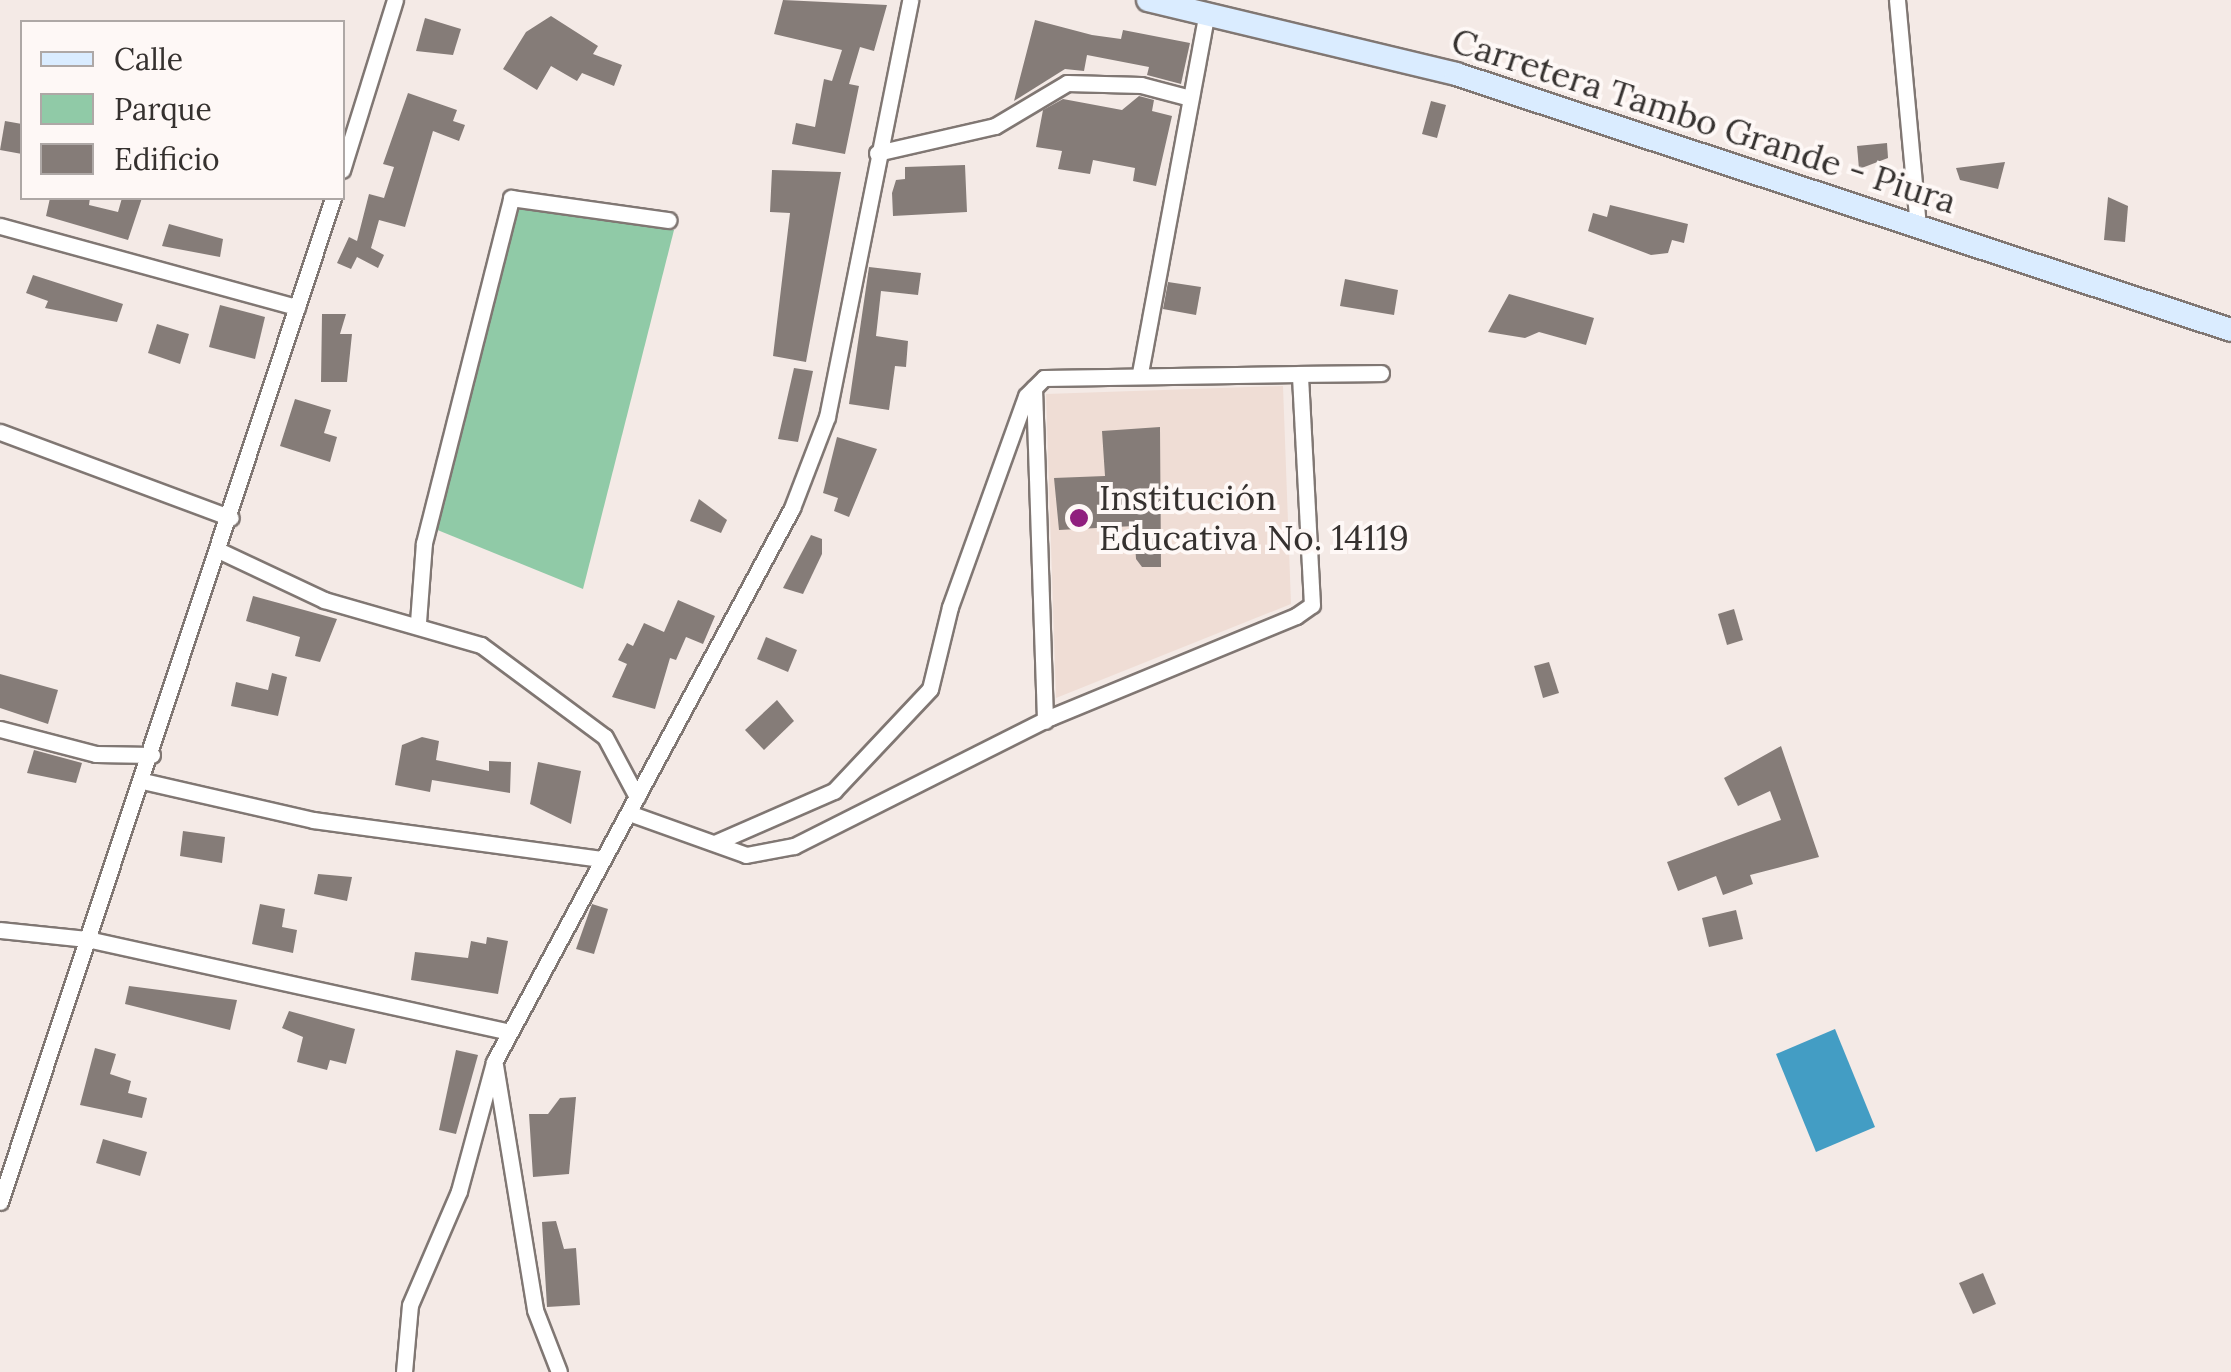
<!DOCTYPE html>
<meta charset="utf-8">
<style>
body{margin:0}
#map{position:relative;width:2231px;height:1372px;overflow:hidden;background:#f4eae6;font-family:Lora,serif}
div>[style]{position:absolute}
.built>*{inset:0;background:#efddd5}
.green>*{inset:0;background:#90caa7}
.water>*{inset:0;background:#439dc4}
.building>*{inset:0;background:#857c78}
.roads{filter:drop-shadow(2px 0 #807773) drop-shadow(-2px 0 #807773) drop-shadow(0 2px #807773) drop-shadow(0 -2px #807773)}
.street>*{height:15px;margin:-7.5px;padding:0 7.5px;transform-origin:7.5px;border-radius:7.5px;background:#fff}
.secondary>*{height:22px;margin:-11px;padding:0 11px;transform-origin:11px;border-radius:11px;background:#daecff}
.dots>*{width:28px;height:28px;translate:-50% -50%;box-sizing:border-box;border:5px solid #fef8f6;border-radius:50%}
span{translate:-50% -50%;white-space:nowrap;text-align:center;line-height:1.15;-webkit-text-stroke:8px #fef8f6;paint-order:stroke}
.street-label{font-size:35px;color:#35312f}
.poi-label{font-size:35px;color:#35312f}
.left{translate:0 -50%;text-align:left}
.legend{position:absolute;left:20px;top:20px;width:325px;height:180px;box-sizing:border-box;background:#fef8f6;border:2px solid #aea8a6;margin:0;padding:12px 18px;list-style:none;font-size:30px;color:#35312f}
.legend li{display:flex;align-items:center;gap:20px;height:50px}
.legend b{width:50px;border:2px solid #aea8a6}
</style>
<div id="map">
<div class="built">
<i style="clip-path:polygon(1283px 386px,1291px 604px,1056px 698px,1046px 394px)"></i>
</div>
<div class="green">
<i style="clip-path:polygon(518px 209px,674px 230px,583px 589px,435px 529px)"></i>
</div>
<div class="water">
<i style="clip-path:polygon(1835px 1029px,1875px 1127px,1816px 1152px,1776px 1054px)"></i>
</div>
<div class="building">
<i style="clip-path:polygon(783px 0,887px 5px,874px 51px,860px 47px,849px 84px,859px 86px,845px 154px,792px 144px,796px 123px,815px 127px,824px 79px,832px 81px,842px 50px,774px 34px)"></i>
<i style="clip-path:polygon(551px 16px,598px 46px,593px 54px,622px 65px,614px 86px,582px 73px,577px 81px,551px 66px,537px 90px,503px 69px,526px 32px)"></i>
<i style="clip-path:polygon(425px 18px,461px 29px,453px 55px,416px 51px)"></i>
<i style="clip-path:polygon(1035px 20px,1092px 35px,1121px 39px,1123px 30px,1190px 43px,1181px 84px,1147px 75px,1149px 67px,1087px 55px,1084px 71px,1065px 69px,1014px 101px)"></i>
<i style="clip-path:polygon(408px 93px,457px 110px,453px 121px,465px 125px,459px 141px,433px 131px,405px 227px,379px 220px,371px 248px,384px 255px,378px 268px,357px 257px,351px 269px,337px 263px,349px 237px,357px 241px,369px 194px,384px 198px,394px 167px,383px 164px)"></i>
<i style="clip-path:polygon(1139px 96px,1154px 100px,1152px 111px,1172px 116px,1156px 186px,1133px 181px,1135px 168px,1093px 160px,1090px 174px,1058px 169px,1062px 151px,1036px 147px,1043px 110px,1063px 99px,1122px 110px)"></i>
<i style="clip-path:polygon(1431px 101px,1446px 105px,1437px 138px,1422px 134px)"></i>
<i style="clip-path:polygon(5px 121px,22px 124px,22px 154px,0 150px)"></i>
<i style="clip-path:polygon(1887px 143px,1888px 158px,1859px 169px,1857px 146px)"></i>
<i style="clip-path:polygon(2005px 162px,1998px 189px,1960px 180px,1956px 168px)"></i>
<i style="clip-path:polygon(965px 165px,967px 212px,893px 216px,892px 193px,896px 180px,905px 179px,905px 167px)"></i>
<i style="clip-path:polygon(772px 170px,841px 172px,806px 362px,773px 356px,790px 213px,770px 212px)"></i>
<i style="clip-path:polygon(2108px 197px,2128px 206px,2125px 242px,2104px 240px)"></i>
<i style="clip-path:polygon(50px 198px,90px 198px,89px 205px,118px 212px,122px 198px,142px 198px,128px 240px,46px 216px)"></i>
<i style="clip-path:polygon(1610px 205px,1688px 224px,1684px 243px,1672px 240px,1668px 253px,1651px 255px,1588px 231px,1593px 213px,1607px 217px)"></i>
<i style="clip-path:polygon(169px 224px,223px 239px,220px 257px,162px 246px)"></i>
<i style="clip-path:polygon(869px 267px,921px 273px,918px 295px,881px 291px,876px 336px,908px 341px,906px 367px,895px 366px,889px 410px,849px 404px)"></i>
<i style="clip-path:polygon(33px 275px,123px 304px,117px 322px,45px 308px,48px 301px,26px 293px)"></i>
<i style="clip-path:polygon(1345px 279px,1398px 290px,1394px 315px,1340px 306px)"></i>
<i style="clip-path:polygon(1168px 282px,1201px 287px,1196px 315px,1163px 309px)"></i>
<i style="clip-path:polygon(1509px 294px,1594px 318px,1586px 345px,1539px 332px,1525px 338px,1488px 332px)"></i>
<i style="clip-path:polygon(220px 305px,265px 317px,255px 359px,209px 347px)"></i>
<i style="clip-path:polygon(322px 314px,346px 314px,340px 334px,352px 334px,347px 382px,321px 382px)"></i>
<i style="clip-path:polygon(157px 324px,189px 334px,180px 364px,148px 353px)"></i>
<i style="clip-path:polygon(794px 368px,813px 371px,798px 442px,778px 439px)"></i>
<i style="clip-path:polygon(295px 399px,331px 410px,324px 433px,337px 437px,330px 462px,280px 446px)"></i>
<i style="clip-path:polygon(1160px 427px,1161px 567px,1142px 567px,1136px 559px,1134px 526px,1059px 530px,1054px 478px,1105px 476px,1102px 431px)"></i>
<i style="clip-path:polygon(837px 437px,877px 449px,849px 517px,834px 511px,838px 498px,823px 493px)"></i>
<i style="clip-path:polygon(699px 499px,727px 520px,721px 533px,690px 521px)"></i>
<i style="clip-path:polygon(811px 535px,822px 539px,822px 554px,803px 594px,783px 588px)"></i>
<i style="clip-path:polygon(253px 596px,337px 619px,320px 662px,295px 656px,300px 637px,246px 621px)"></i>
<i style="clip-path:polygon(678px 600px,715px 616px,703px 644px,686px 637px,676px 660px,670px 658px,655px 709px,612px 697px,627px 664px,618px 660px,627px 643px,633px 646px,644px 623px,664px 632px)"></i>
<i style="clip-path:polygon(1734px 609px,1743px 640px,1727px 645px,1718px 614px)"></i>
<i style="clip-path:polygon(766px 637px,797px 650px,788px 672px,757px 659px)"></i>
<i style="clip-path:polygon(1549px 662px,1559px 693px,1543px 698px,1534px 666px)"></i>
<i style="clip-path:polygon(272px 673px,287px 677px,278px 716px,231px 706px,236px 682px,268px 690px)"></i>
<i style="clip-path:polygon(0 674px,58px 690px,48px 724px,0 708px)"></i>
<i style="clip-path:polygon(777px 700px,794px 721px,764px 750px,745px 730px)"></i>
<i style="clip-path:polygon(422px 737px,439px 741px,436px 760px,489px 771px,489px 761px,511px 762px,510px 793px,432px 780px,430px 792px,395px 785px,402px 745px)"></i>
<i style="clip-path:polygon(1781px 746px,1819px 857px,1750px 875px,1753px 884px,1723px 895px,1716px 876px,1678px 891px,1667px 862px,1781px 820px,1770px 791px,1738px 806px,1724px 778px)"></i>
<i style="clip-path:polygon(34px 750px,82px 763px,76px 783px,27px 773px)"></i>
<i style="clip-path:polygon(538px 762px,581px 771px,571px 824px,530px 804px)"></i>
<i style="clip-path:polygon(183px 831px,225px 837px,222px 863px,180px 856px)"></i>
<i style="clip-path:polygon(318px 874px,352px 877px,347px 901px,314px 894px)"></i>
<i style="clip-path:polygon(260px 904px,285px 909px,282px 927px,297px 930px,293px 953px,252px 944px)"></i>
<i style="clip-path:polygon(592px 904px,608px 909px,594px 954px,576px 949px)"></i>
<i style="clip-path:polygon(1736px 910px,1743px 939px,1709px 947px,1702px 918px)"></i>
<i style="clip-path:polygon(487px 937px,508px 941px,498px 994px,411px 980px,415px 952px,468px 958px,471px 941px,486px 944px)"></i>
<i style="clip-path:polygon(129px 986px,237px 1000px,230px 1030px,125px 1004px)"></i>
<i style="clip-path:polygon(289px 1011px,355px 1029px,346px 1064px,330px 1060px,327px 1070px,297px 1062px,303px 1037px,282px 1028px)"></i>
<i style="clip-path:polygon(95px 1048px,116px 1054px,110px 1074px,131px 1081px,128px 1093px,147px 1098px,142px 1118px,80px 1105px)"></i>
<i style="clip-path:polygon(456px 1050px,478px 1055px,456px 1134px,439px 1130px)"></i>
<i style="clip-path:polygon(576px 1097px,569px 1174px,533px 1177px,529px 1114px,548px 1114px,560px 1098px)"></i>
<i style="clip-path:polygon(103px 1139px,147px 1152px,140px 1176px,96px 1163px)"></i>
<i style="clip-path:polygon(556px 1221px,564px 1249px,576px 1248px,580px 1305px,547px 1307px,542px 1222px)"></i>
<i style="clip-path:polygon(1983px 1273px,1996px 1304px,1973px 1314px,1959px 1283px)"></i>
</div>
<div class="roads">
<div class="street">
<i style="left:1897px;top:0;width:229px;rotate:84.7deg"></i>
<i style="left:877px;top:153px;width:121px;rotate:-12.9deg"></i>
<i style="left:995px;top:126px;width:84px;rotate:-30.8deg"></i>
<i style="left:1067px;top:83px;width:74px;rotate:1.5deg"></i>
<i style="left:1141px;top:85px;width:51px;rotate:14.9deg"></i>
<i style="left:342px;top:170px;width:178px;rotate:-72.7deg"></i>
<i style="left:0;top:226px;width:308px;rotate:15.3deg"></i>
<i style="left:1140px;top:373px;width:366px;rotate:-79.5deg"></i>
<i style="left:1300px;top:374px;width:81px;rotate:-0.7deg"></i>
<i style="left:1034px;top:388px;width:333px;rotate:88.1deg"></i>
<i style="left:0;top:432px;width:246px;rotate:20.4deg"></i>
<i style="left:220px;top:551px;width:115px;rotate:25.2deg"></i>
<i style="left:324px;top:600px;width:163px;rotate:16deg"></i>
<i style="left:481px;top:645px;width:154px;rotate:36.6deg"></i>
<i style="left:605px;top:737px;width:68px;rotate:61.9deg"></i>
<i style="left:418px;top:622px;width:79px;rotate:-85.7deg"></i>
<i style="left:424px;top:543px;width:356px;rotate:-75.8deg"></i>
<i style="left:511px;top:198px;width:159px;rotate:8deg"></i>
<i style="left:0;top:729px;width:99px;rotate:14.6deg"></i>
<i style="left:96px;top:754px;width:56px;rotate:1deg"></i>
<i style="left:143px;top:781px;width:174px;rotate:12.9deg"></i>
<i style="left:313px;top:820px;width:291px;rotate:7.7deg"></i>
<i style="left:629px;top:813px;width:124px;rotate:19.7deg"></i>
<i style="left:746px;top:855px;width:49px;rotate:-10.6deg"></i>
<i style="left:794px;top:846px;width:288px;rotate:-26.7deg"></i>
<i style="left:1051px;top:717px;width:265px;rotate:-22.4deg"></i>
<i style="left:1296px;top:616px;width:19px;rotate:-35deg"></i>
<i style="left:1312px;top:605px;width:231px;rotate:-93deg"></i>
<i style="left:1300px;top:374px;width:256px;rotate:179.1deg"></i>
<i style="left:1044px;top:378px;width:25px;rotate:135deg"></i>
<i style="left:1026px;top:396px;width:224px;rotate:109.8deg"></i>
<i style="left:950px;top:607px;width:84px;rotate:103.7deg"></i>
<i style="left:930px;top:689px;width:140px;rotate:133.3deg"></i>
<i style="left:834px;top:791px;width:128px;rotate:156.4deg"></i>
<i style="left:0;top:930px;width:87px;rotate:5.9deg"></i>
<i style="left:87px;top:939px;width:432px;rotate:12.4deg"></i>
<i style="left:495px;top:1065px;width:248px;rotate:80.7deg"></i>
<i style="left:535px;top:1310px;width:66px;rotate:68.8deg"></i>
<i style="left:0;top:1202px;width:1058px;rotate:-71.65deg"></i>
<i style="left:404px;top:1372px;width:67px;rotate:-84.9deg"></i>
<i style="left:410px;top:1305px;width:124px;rotate:-66.7deg"></i>
<i style="left:459px;top:1191px;width:134px;rotate:-74.8deg"></i>
<i style="left:494px;top:1062px;width:629px;rotate:-61.72deg"></i>
<i style="left:792px;top:508px;width:97px;rotate:-69deg"></i>
<i style="left:827px;top:417px;width:425px;rotate:-78.7deg"></i>
</div>
<div class="secondary">
<i style="left:1148px;top:0;width:317px;rotate:13.5deg"></i>
<i style="left:1456px;top:74px;width:816px;rotate:18.28deg"></i>
</div>
</div>
<div class="dots">
<i style="left:1079px;top:518px;background:#901e7e"></i>
</div>
<div class="street-label">
<span style="left:1704px;top:121px;rotate:18deg">Carretera Tambo Grande - Piura</span>
</div>
<div class="poi-label">
<span class="left" style="left:1099px;top:518px">Institución<br>Educativa No. 14119</span>
</div>
<ul class="legend">
<li><b style="height:12px;background:#daecff"></b>Calle</li>
<li><b style="height:28px;background:#90caa7"></b>Parque</li>
<li><b style="height:28px;background:#857c78"></b>Edificio</li>
</ul>
</div>
